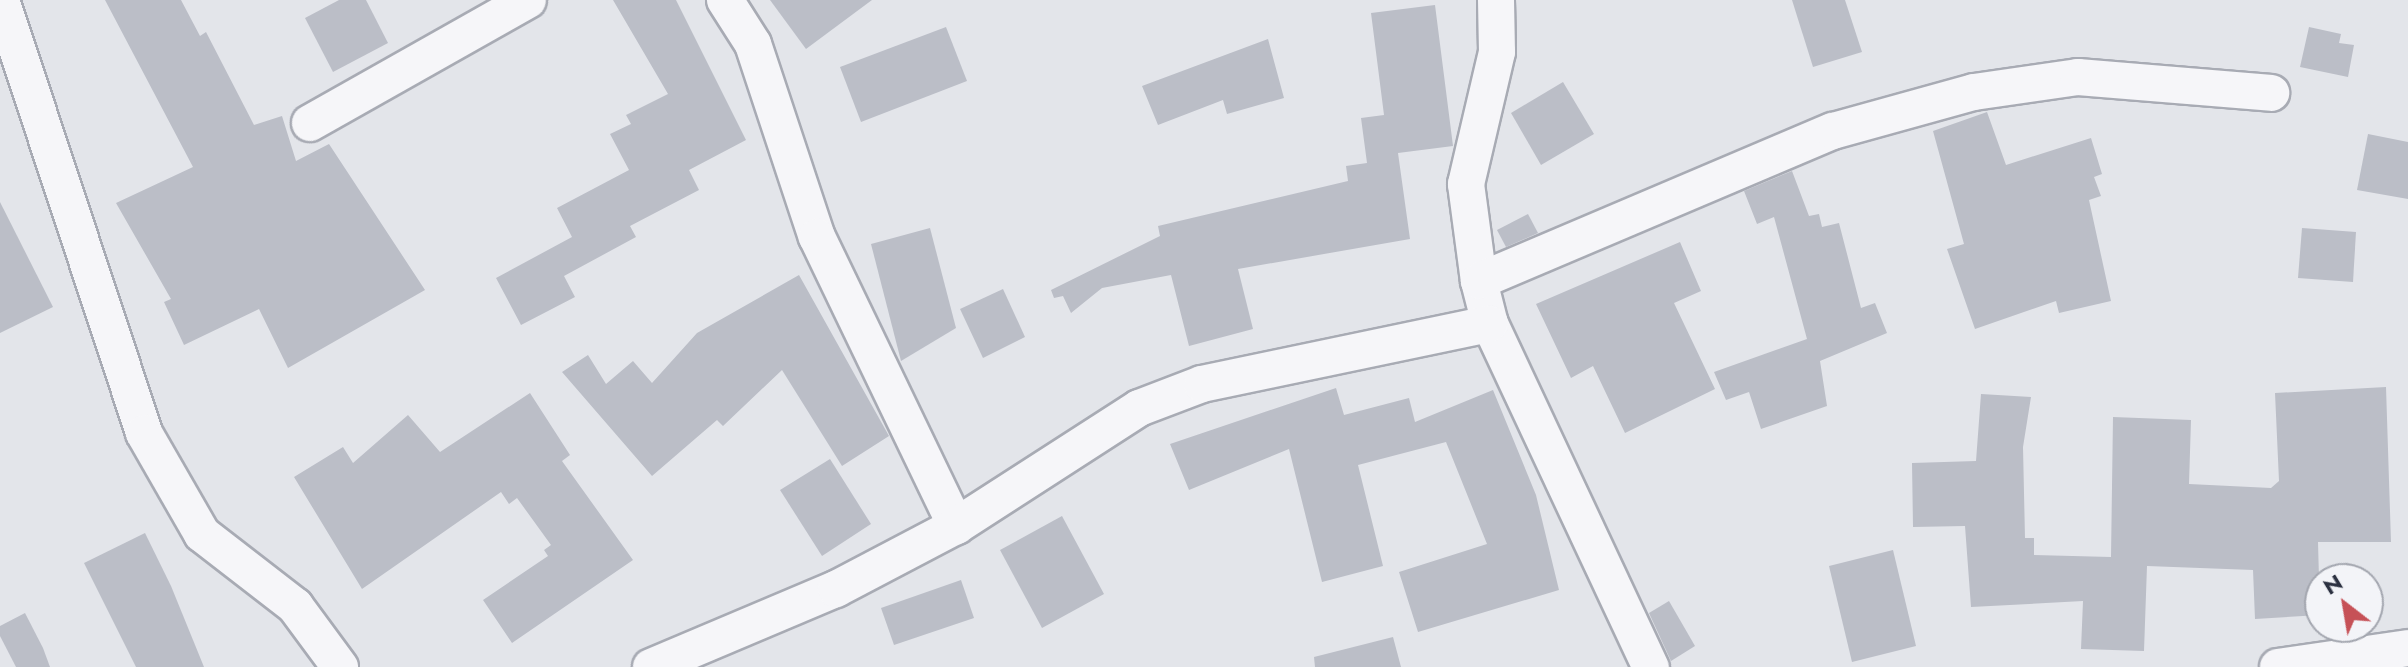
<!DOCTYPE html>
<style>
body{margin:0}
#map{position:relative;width:2408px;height:667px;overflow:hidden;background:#e3e5ea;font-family:Jost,sans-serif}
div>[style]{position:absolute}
.building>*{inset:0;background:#bbbec7}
.roads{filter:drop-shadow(2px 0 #a8abb4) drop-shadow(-2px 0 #a8abb4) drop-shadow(0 2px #a8abb4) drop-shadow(0 -2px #a8abb4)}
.minor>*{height:36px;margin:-18px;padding:0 18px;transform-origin:18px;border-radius:18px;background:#f6f6f9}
span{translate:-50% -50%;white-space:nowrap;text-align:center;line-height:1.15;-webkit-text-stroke:6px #f3f4f8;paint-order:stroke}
.north{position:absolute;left:2304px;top:563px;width:80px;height:80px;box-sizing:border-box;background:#f3f4f8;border:2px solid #a3a6af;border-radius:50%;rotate:329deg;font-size:22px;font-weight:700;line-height:32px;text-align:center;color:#2c3141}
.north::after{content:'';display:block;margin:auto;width:28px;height:36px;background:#c65157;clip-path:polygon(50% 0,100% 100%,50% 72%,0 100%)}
</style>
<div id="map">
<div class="building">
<i style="clip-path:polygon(105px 0,181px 0,200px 36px,206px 32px,254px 125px,282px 116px,296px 161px,329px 144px,425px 290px,288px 368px,259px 309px,184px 345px,164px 302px,171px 299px,116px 203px,193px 167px)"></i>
<i style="clip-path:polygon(339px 0,366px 0,388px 43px,333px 72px,305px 18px)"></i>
<i style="clip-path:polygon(613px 0,676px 0,746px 140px,689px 170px,699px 190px,630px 226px,636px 237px,564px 276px,575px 297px,521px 325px,496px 278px,572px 237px,557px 208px,629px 170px,610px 134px,631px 124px,626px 115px,668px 94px)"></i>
<i style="clip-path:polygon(770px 0,872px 0,806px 49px)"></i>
<i style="clip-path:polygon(1792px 0,1845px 0,1862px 52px,1813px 67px)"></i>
<i style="clip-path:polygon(1435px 5px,1453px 146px,1398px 153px,1410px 239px,1238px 269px,1253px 329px,1189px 346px,1171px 275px,1102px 288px,1071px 313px,1063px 296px,1054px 298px,1051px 290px,1160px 236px,1158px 226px,1348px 181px,1346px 166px,1367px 163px,1361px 118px,1384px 115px,1371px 13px)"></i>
<i style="clip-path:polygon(946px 27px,967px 81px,861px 122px,840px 67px)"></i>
<i style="clip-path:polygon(2309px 27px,2341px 34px,2339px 43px,2354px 45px,2348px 77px,2300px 67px)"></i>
<i style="clip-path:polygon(1268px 39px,1284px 98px,1227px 114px,1223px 100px,1158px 125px,1142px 86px)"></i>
<i style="clip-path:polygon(1563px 82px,1594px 134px,1541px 165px,1511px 113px)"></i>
<i style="clip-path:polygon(1987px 112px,2006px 165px,2091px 138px,2102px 174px,2094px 177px,2101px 196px,2089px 200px,2111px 301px,2059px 313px,2056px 301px,1975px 329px,1947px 249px,1964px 244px,1933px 131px)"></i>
<i style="clip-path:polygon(2368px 134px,2408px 142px,2408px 199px,2357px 190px)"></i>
<i style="clip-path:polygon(1792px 171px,1809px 216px,1819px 214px,1822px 227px,1839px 223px,1861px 308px,1875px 303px,1887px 333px,1820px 361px,1827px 406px,1761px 429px,1749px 392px,1726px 400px,1714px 372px,1807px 339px,1774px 217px,1757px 224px,1744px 191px)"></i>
<i style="clip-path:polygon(0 202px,53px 307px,0 333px)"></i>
<i style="clip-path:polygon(1528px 214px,1538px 233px,1506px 247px,1497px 230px)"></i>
<i style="clip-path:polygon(930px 228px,956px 328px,901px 361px,871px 244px)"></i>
<i style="clip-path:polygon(2302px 228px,2356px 232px,2353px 282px,2298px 278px)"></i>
<i style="clip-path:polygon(1680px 242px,1701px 291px,1674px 303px,1715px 389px,1625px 433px,1593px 366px,1571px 378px,1536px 304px)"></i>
<i style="clip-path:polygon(799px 275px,889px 436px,842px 466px,782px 370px,723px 426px,717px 420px,652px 476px,562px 372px,588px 355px,606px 384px,633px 361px,652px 383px,697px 333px)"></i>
<i style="clip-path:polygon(1003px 289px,1025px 337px,983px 358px,960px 309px)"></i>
<i style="clip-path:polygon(2386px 387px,2391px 542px,2318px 542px,2320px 615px,2255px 619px,2253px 570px,2147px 566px,2144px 651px,2081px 649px,2083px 601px,1971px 607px,1965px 526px,1913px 527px,1912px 463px,1976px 461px,1981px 394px,2031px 397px,2023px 447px,2025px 538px,2034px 538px,2034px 555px,2111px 557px,2113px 417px,2191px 420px,2189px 484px,2271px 488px,2279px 481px,2275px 393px)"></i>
<i style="clip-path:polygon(1336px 388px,1344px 415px,1409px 398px,1415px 422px,1493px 390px,1536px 495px,1559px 590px,1418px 632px,1399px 572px,1487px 544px,1446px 442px,1358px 465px,1383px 566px,1322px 582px,1289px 449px,1189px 490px,1170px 444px)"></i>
<i style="clip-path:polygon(530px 393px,570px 455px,562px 461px,633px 560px,512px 643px,483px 600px,548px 556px,544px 550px,551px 545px,517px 498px,509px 504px,501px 492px,362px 589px,294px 477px,343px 447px,353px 463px,408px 415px,440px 452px)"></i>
<i style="clip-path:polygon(830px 459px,871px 524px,822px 556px,780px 490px)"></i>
<i style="clip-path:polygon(1062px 516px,1104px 594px,1042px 628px,1000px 550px)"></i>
<i style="clip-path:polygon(145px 533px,171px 586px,204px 667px,136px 667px,84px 563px)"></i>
<i style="clip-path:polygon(1893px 550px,1916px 646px,1852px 662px,1829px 566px)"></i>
<i style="clip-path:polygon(961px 580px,974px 618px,894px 645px,881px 608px)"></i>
<i style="clip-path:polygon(1669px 601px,1695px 646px,1671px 661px,1649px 613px)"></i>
<i style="clip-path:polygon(25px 613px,43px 648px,50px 667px,16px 667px,0 636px,0 626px)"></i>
<i style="clip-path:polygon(1393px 637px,1401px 667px,1315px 667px,1314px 657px)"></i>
</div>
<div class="roads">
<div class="minor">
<i style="left:1px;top:0;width:456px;rotate:71.7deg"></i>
<i style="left:144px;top:433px;width:116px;rotate:60.1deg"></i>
<i style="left:202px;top:534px;width:118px;rotate:37.7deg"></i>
<i style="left:295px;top:606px;width:76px;rotate:53.6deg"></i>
<i style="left:725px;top:0;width:52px;rotate:57.5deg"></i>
<i style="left:753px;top:44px;width:203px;rotate:71.7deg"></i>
<i style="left:817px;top:237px;width:321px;rotate:64.3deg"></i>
<i style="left:1496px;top:0;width:52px;rotate:88.9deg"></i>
<i style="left:1497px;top:52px;width:136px;rotate:103.2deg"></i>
<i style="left:1466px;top:184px;width:98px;rotate:82.4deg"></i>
<i style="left:1479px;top:281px;width:44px;rotate:75.7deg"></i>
<i style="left:1490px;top:324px;width:379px;rotate:64.9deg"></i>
<i style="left:310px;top:123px;width:250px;rotate:-29.4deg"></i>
<i style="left:1479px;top:281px;width:384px;rotate:-23deg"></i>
<i style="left:1833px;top:131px;width:146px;rotate:-15.5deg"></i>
<i style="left:1974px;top:92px;width:105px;rotate:-8.2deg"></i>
<i style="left:2078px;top:77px;width:194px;rotate:4.7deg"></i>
<i style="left:651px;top:667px;width:201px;rotate:-22.9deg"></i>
<i style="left:836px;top:589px;width:136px;rotate:-27.7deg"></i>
<i style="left:956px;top:526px;width:218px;rotate:-32.8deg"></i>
<i style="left:1139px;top:408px;width:67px;rotate:-20.9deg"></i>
<i style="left:1202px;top:384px;width:294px;rotate:-11.8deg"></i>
<i style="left:2278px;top:667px;width:131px;rotate:-8.3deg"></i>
</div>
</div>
<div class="north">N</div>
</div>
